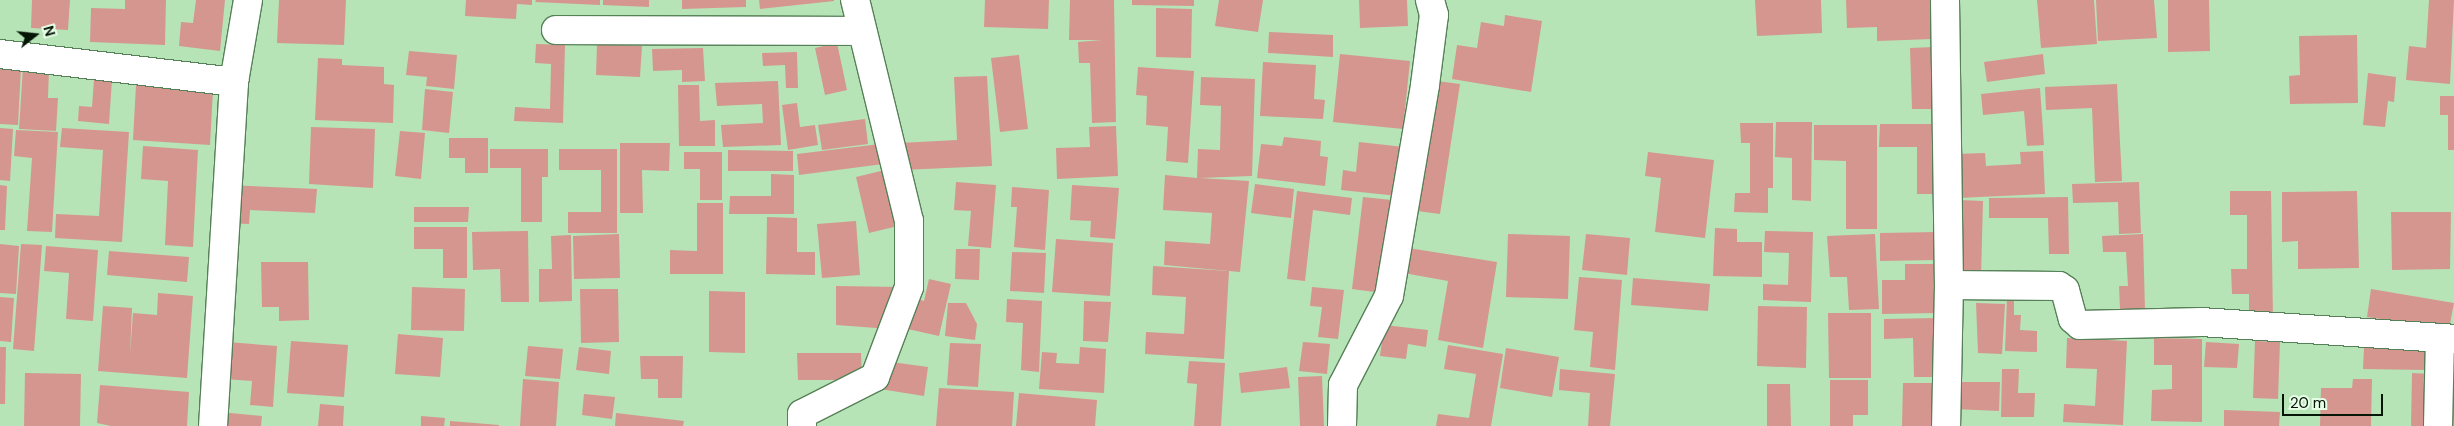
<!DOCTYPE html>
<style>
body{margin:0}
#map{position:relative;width:2454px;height:426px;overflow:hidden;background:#b6e4b7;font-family:"DM Sans",sans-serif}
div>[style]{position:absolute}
.building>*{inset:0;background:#d59690}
.roads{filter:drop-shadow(1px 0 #568058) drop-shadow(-1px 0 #568058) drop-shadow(0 1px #568058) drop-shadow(0 -1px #568058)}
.minor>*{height:28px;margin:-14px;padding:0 14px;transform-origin:14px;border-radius:14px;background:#fff}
span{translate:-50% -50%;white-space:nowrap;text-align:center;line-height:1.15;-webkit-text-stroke:4px #e7fee7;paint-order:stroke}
.north{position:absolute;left:10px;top:10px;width:50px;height:50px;-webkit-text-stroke:4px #e7fee7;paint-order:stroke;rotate:74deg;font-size:14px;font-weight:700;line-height:20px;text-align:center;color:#051506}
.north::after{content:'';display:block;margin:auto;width:18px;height:22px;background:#051506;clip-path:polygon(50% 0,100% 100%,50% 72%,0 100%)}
.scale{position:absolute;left:2282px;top:394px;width:101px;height:22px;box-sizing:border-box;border:2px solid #051506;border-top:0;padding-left:6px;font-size:15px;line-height:18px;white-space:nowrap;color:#051506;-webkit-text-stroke:4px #e7fee7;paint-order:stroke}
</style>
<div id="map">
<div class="building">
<i style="clip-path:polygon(32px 0,70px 0,68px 30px,31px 28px)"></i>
<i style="clip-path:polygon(125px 0,166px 0,165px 45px,90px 42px,91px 8px,125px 9px)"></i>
<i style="clip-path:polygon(196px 0,225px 0,220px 51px,179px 46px,181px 22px,193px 23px)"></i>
<i style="clip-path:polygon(279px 0,346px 0,344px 45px,277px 43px)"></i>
<i style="clip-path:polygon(466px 0,532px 0,532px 5px,517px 4px,516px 19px,465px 16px)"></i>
<i style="clip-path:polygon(536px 0,600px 0,600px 5px,535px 2px)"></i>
<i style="clip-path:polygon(603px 0,649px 0,649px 7px,603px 5px)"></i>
<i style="clip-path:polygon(682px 0,746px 0,746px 7px,682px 9px)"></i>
<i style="clip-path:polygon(759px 0,834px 0,834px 1px,760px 9px)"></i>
<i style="clip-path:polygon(985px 0,1049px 0,1048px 29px,984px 27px)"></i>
<i style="clip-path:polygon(1070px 0,1114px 0,1116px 122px,1092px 123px,1090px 63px,1079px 63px,1078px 42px,1102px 40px,1069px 40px)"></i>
<i style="clip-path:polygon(1132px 0,1194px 0,1194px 6px,1132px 5px)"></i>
<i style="clip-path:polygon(1219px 0,1263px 0,1258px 32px,1215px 26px)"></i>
<i style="clip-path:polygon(1359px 0,1407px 0,1408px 26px,1360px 28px)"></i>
<i style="clip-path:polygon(1755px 0,1821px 0,1822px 33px,1757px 36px)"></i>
<i style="clip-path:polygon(1846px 0,1932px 0,1933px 39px,1877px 41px,1877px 27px,1847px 28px)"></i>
<i style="clip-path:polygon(2037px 0,2094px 0,2097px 44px,2041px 48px)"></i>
<i style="clip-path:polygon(2096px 0,2154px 0,2157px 38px,2098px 41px)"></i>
<i style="clip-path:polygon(2168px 0,2209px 0,2210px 51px,2168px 52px)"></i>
<i style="clip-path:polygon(2429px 0,2454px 0,2450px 84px,2406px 80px,2409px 46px,2426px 48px)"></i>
<i style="clip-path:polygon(1156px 8px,1192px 9px,1191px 58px,1156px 57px)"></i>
<i style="clip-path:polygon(1505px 15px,1542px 21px,1531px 92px,1452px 79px,1457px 45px,1477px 48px,1481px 22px,1504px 26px)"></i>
<i style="clip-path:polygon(1269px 32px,1333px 35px,1333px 57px,1268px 53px)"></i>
<i style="clip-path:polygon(2357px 35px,2358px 103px,2290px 104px,2289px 76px,2300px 75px,2299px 36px)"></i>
<i style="clip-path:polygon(837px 43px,847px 90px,825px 95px,815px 48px)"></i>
<i style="clip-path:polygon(536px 44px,565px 45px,563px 123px,514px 121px,515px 107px,550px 109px,551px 64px,535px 63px)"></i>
<i style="clip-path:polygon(597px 44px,642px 46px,640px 77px,596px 75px)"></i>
<i style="clip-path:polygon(1933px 47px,1935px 109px,1912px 109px,1910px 48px)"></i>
<i style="clip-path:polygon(703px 48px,705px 81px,682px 82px,682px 70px,653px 71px,652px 49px)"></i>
<i style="clip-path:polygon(409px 51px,457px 55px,454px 89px,426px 86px,427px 77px,406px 75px)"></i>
<i style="clip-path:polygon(797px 52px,798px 88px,786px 88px,785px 65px,763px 66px,762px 53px)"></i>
<i style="clip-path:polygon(1340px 54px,1410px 61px,1403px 129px,1333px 122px)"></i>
<i style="clip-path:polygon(2043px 54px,2045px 74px,1987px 82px,1984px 62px)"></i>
<i style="clip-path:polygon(1019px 55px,1028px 129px,1000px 132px,991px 58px)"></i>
<i style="clip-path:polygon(318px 58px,342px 59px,342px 65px,384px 67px,384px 84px,394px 85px,393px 123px,315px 120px)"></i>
<i style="clip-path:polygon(1263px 62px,1316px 65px,1314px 99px,1325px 100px,1323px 119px,1260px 116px)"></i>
<i style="clip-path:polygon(0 67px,21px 68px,18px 125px,0 124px)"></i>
<i style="clip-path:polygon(23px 67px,49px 69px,48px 98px,58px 98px,56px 131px,19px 129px)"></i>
<i style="clip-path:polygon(1138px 67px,1194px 71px,1188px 163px,1166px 161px,1168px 127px,1146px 125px,1147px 96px,1136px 95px)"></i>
<i style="clip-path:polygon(2368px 73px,2396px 77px,2394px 102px,2388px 101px,2385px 127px,2363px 125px)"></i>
<i style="clip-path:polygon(987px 76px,992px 166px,902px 170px,900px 143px,957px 140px,954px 77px)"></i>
<i style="clip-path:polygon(1201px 77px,1255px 79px,1252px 176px,1200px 178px,1249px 181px,1240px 272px,1164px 265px,1165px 241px,1210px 244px,1212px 213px,1163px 210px,1165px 175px,1197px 178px,1198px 149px,1220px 150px,1221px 106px,1200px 105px)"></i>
<i style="clip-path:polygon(94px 79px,112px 80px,109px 124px,78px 121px,79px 106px,92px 107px)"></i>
<i style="clip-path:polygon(778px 81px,781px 145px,723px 147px,721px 125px,763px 123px,762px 104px,717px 106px,715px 83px)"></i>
<i style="clip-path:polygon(1437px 81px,1460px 84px,1440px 214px,1417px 211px)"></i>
<i style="clip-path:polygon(2117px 84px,2122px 181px,2095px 182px,2092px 108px,2046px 110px,2045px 87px)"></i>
<i style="clip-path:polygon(136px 85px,213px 90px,210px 145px,133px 140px)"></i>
<i style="clip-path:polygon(678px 85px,699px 85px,700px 121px,715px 120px,715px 146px,679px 146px)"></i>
<i style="clip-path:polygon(2040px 88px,2044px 145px,2027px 146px,2024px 111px,1983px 115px,1981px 94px)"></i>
<i style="clip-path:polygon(425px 89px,453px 92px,449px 133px,422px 130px)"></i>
<i style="clip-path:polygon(2440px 96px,2454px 96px,2454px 150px,2448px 150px,2448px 115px,2440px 115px)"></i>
<i style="clip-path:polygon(797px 103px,800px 127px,815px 125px,818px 145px,788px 150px,782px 105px)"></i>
<i style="clip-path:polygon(865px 119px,868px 144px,822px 150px,818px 125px)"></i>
<i style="clip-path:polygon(1776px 122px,1812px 122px,1811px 201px,1792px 200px,1792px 158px,1775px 157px)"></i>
<i style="clip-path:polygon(1740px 123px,1773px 123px,1773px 188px,1768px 188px,1768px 213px,1734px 212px,1735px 193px,1750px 193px,1750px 143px,1741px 143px)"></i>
<i style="clip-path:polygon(1880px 124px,1938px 124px,1938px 194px,1917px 194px,1917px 147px,1879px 147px)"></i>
<i style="clip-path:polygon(1814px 125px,1877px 125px,1877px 229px,1846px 229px,1846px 161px,1814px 160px)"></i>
<i style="clip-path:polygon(1116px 126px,1118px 176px,1057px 179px,1056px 148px,1090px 147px,1089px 127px)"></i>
<i style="clip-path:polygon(311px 127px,375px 129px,373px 188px,309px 184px)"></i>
<i style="clip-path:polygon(0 128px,13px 129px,10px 181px,0 180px)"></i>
<i style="clip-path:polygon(62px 128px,129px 132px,122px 242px,55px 238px,56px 214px,99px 216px,103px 150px,60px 147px)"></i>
<i style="clip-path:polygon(16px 130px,58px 132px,52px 232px,27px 231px,32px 158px,14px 156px)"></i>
<i style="clip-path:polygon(400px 131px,425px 133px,421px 179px,395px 176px)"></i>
<i style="clip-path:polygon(1284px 137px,1321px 141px,1320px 156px,1328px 157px,1325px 186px,1257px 178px,1261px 144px,1282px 146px)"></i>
<i style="clip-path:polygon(449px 138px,488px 138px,488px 173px,465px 173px,465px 158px,449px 158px)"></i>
<i style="clip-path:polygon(1359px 142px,1404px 147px,1398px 196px,1341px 190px,1343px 170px,1356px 172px)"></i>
<i style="clip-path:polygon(620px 143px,670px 143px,669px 171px,642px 170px,643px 213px,620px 213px)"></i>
<i style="clip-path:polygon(880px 144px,883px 164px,799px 175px,797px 154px)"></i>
<i style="clip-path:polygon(143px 146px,198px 150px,193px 247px,165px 245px,168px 181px,141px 179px)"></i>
<i style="clip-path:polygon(490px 149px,548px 149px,548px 177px,542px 177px,542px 222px,521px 222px,521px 168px,490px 168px)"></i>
<i style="clip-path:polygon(559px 149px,617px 149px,617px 233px,568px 233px,568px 212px,601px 212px,601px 170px,559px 170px)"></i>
<i style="clip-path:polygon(728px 150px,793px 151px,793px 171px,728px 171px)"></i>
<i style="clip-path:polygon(2043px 151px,2045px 194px,1958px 198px,1956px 154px,1985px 153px,1986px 166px,2021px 164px,2020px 152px)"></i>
<i style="clip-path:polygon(684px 152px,722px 152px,722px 200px,700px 200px,700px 169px,684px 169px)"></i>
<i style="clip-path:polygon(1648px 152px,1714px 160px,1705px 238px,1655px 232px,1661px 178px,1645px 176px)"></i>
<i style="clip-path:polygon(885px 170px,898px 226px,869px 233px,856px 177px)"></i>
<i style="clip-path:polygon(771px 174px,794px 175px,794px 214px,729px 214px,730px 196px,771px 196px)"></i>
<i style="clip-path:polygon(956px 182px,996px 185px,991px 248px,968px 246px,971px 211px,954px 210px)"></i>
<i style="clip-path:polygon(2139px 182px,2141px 233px,2119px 234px,2118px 202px,2073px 203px,2072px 184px)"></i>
<i style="clip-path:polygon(1255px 184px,1294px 189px,1291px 218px,1251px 213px)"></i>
<i style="clip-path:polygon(0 185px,7px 186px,5px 230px,0 230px)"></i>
<i style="clip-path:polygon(228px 185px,317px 189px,315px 213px,250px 210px,249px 224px,226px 223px)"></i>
<i style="clip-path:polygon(1072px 185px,1119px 188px,1115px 239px,1090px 237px,1091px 221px,1070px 220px)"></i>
<i style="clip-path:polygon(1012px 187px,1049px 190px,1045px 250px,1014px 247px,1017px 207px,1011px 207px)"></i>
<i style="clip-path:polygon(1297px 191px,1352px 198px,1350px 215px,1313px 210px,1305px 281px,1287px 279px)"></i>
<i style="clip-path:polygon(2230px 191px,2271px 191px,2273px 319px,2249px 320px,2249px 294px,2232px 294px,2231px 269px,2247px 269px,2247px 215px,2230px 215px)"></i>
<i style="clip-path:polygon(2357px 191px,2359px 268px,2298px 269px,2298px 241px,2282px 242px,2282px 192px)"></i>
<i style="clip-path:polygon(1363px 197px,1392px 200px,1382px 293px,1352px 289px)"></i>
<i style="clip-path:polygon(2068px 197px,2069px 254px,2049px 254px,2048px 218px,1989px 218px,1989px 198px)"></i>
<i style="clip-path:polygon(1960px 200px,1983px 201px,1981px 278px,1958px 277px)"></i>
<i style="clip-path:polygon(697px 203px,723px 203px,723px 274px,670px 274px,670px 250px,697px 251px)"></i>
<i style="clip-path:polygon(414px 207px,469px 207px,468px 222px,414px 222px)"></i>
<i style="clip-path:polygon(2391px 212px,2451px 212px,2450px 269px,2392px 270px)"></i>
<i style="clip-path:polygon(767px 217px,797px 218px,797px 252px,815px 252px,815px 275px,766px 274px)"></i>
<i style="clip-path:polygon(856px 221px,860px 275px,822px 278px,817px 224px)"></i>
<i style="clip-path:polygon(414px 227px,467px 227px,467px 278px,443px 278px,443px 249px,414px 249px)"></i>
<i style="clip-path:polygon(1715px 228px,1737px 229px,1737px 242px,1762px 242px,1762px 277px,1713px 276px)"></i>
<i style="clip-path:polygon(528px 231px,529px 302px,501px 302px,500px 269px,473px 270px,472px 232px)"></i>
<i style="clip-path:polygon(1765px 231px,1813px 232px,1811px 302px,1763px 300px,1763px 284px,1788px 285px,1789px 253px,1764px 252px)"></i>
<i style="clip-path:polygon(1938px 232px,1938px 260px,1880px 261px,1880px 233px)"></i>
<i style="clip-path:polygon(619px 234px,620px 278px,574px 279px,573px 236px)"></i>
<i style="clip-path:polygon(1508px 234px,1570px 236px,1568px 299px,1506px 297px)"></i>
<i style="clip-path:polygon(1586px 234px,1630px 238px,1627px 275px,1582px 270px)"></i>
<i style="clip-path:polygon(1875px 234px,1879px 309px,1849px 310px,1847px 277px,1830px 277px,1827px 236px)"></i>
<i style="clip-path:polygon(2143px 234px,2145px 310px,2120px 309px,2119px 286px,2128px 286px,2126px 252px,2103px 252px,2102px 236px)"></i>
<i style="clip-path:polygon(571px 235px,572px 301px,539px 302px,539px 269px,552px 269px,551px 236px)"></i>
<i style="clip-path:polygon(1056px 239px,1113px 243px,1110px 296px,1052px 292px)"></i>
<i style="clip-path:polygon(0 244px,19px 246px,16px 294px,0 293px)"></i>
<i style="clip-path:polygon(21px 244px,42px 245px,34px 351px,13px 349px)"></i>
<i style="clip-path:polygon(46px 246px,98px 250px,93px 321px,66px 319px,69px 273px,44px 271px)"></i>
<i style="clip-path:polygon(1402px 247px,1497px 262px,1483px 348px,1438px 340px,1448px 281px,1398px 272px)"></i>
<i style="clip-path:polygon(956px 249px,980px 249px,979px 280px,955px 279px)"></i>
<i style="clip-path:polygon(109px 251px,189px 257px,187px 282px,107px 275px)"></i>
<i style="clip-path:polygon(1012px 252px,1046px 253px,1044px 293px,1010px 291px)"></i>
<i style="clip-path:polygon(261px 262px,308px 262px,309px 320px,279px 321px,279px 307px,262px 307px)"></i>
<i style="clip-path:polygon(1905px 264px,1937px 264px,1938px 313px,1882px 314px,1882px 280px,1905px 280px)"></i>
<i style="clip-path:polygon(1153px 266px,1229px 271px,1224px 359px,1145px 354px,1146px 332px,1184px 334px,1186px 297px,1152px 295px)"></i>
<i style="clip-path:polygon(1579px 277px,1622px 280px,1615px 370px,1590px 367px,1593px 332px,1574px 330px)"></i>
<i style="clip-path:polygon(1633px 278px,1710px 284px,1708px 311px,1631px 305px)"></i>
<i style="clip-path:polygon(929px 279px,951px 284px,939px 336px,903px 328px,910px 297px,924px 301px)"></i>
<i style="clip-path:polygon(836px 286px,901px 287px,890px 329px,836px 325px)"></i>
<i style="clip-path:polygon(412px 287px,465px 289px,464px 331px,411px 330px)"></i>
<i style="clip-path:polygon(1312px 287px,1344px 290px,1338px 339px,1318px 337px,1322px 307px,1310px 306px)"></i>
<i style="clip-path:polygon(580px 289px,618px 289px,619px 342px,581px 343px)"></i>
<i style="clip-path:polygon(2371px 289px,2454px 303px,2449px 329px,2367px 317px)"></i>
<i style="clip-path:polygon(709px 291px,745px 292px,745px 353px,709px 352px)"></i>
<i style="clip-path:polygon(158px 293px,193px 296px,187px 378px,98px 371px,103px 306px,132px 308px,130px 355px,133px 313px,157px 315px)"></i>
<i style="clip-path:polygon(0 297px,14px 298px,11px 342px,0 341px)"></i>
<i style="clip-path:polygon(2007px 297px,2014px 297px,2014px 315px,2021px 315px,2020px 330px,2037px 331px,2037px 352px,2005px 351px)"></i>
<i style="clip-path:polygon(1007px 299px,1042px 301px,1039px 372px,1021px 370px,1023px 323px,1006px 322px)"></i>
<i style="clip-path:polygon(1084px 301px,1111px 302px,1108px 342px,1083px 341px)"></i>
<i style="clip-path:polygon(948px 303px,966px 303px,977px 324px,975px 340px,945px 336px)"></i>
<i style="clip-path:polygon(1976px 303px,2005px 304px,2002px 354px,1978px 353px)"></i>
<i style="clip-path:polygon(1758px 306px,1807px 307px,1806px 368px,1757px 366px)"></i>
<i style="clip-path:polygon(1828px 313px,1871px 313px,1871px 378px,1829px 378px)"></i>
<i style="clip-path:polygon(1937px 318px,1937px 377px,1914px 377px,1913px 338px,1884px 339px,1884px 319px)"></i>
<i style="clip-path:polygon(1384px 325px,1428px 330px,1426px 347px,1408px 344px,1406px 359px,1380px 356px)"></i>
<i style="clip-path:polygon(398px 334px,443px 338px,440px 377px,395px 374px)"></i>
<i style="clip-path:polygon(2067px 338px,2127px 341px,2123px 425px,2063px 422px,2064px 404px,2095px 406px,2097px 369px,2066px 368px)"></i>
<i style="clip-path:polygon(2154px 338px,2202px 339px,2202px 422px,2151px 421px,2152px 390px,2172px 389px,2172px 365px,2154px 365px)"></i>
<i style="clip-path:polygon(291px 341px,348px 345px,344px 397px,287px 393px)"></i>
<i style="clip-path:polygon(2255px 341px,2280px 342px,2278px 399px,2253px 398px)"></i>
<i style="clip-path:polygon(227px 342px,277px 346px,273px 407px,250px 405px,252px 381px,224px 379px)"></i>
<i style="clip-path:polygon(1303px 342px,1330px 344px,1327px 374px,1299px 371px)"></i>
<i style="clip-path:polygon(2206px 342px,2239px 344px,2237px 368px,2204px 367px)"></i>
<i style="clip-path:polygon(950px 343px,981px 344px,978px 387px,947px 385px)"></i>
<i style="clip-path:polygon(1448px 345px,1503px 354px,1491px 426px,1436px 426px,1438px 414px,1469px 418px,1476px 374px,1444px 369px)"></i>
<i style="clip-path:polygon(528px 346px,563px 349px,560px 379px,525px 376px)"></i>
<i style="clip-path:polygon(0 347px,6px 347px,5px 404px,0 404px)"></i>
<i style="clip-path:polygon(579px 347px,611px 351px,609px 374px,576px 370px)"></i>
<i style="clip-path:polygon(1080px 347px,1106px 349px,1104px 393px,1039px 389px,1042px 352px,1057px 353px,1056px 363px,1079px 364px)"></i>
<i style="clip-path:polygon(2364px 347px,2427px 348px,2427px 370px,2363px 369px)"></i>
<i style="clip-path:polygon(1506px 348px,1559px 357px,1552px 397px,1500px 388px)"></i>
<i style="clip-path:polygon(797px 353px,861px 353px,862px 380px,798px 380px)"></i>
<i style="clip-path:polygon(640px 356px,683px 356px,682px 398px,658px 398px,658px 379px,641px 379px)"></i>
<i style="clip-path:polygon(884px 361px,928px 367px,924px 396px,880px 389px)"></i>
<i style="clip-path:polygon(1189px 361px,1225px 363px,1221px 426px,1194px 426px,1197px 384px,1187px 383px)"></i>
<i style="clip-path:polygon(1287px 367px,1290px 388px,1241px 393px,1239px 373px)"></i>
<i style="clip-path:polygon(1560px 369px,1615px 374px,1610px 426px,1588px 426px,1590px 393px,1559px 390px)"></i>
<i style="clip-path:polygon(2002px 369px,2019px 369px,2018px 393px,2035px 393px,2034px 417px,2001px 417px)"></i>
<i style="clip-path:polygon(25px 373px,81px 374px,80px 426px,24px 426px)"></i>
<i style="clip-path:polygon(2412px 373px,2431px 374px,2430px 426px,2411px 426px)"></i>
<i style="clip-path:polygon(2446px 375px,2454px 375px,2454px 426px,2445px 426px)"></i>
<i style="clip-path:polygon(1322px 376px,1324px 426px,1300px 426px,1298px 377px)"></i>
<i style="clip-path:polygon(523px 379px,559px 382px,556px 426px,520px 426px)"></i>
<i style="clip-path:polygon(2353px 379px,2372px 379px,2371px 426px,2320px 426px,2321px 388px,2352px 388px)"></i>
<i style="clip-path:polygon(1830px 380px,1868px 380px,1868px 415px,1853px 415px,1853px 426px,1830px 426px)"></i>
<i style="clip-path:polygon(1954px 382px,2000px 382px,1999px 411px,1953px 409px)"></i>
<i style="clip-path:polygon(1903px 383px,1935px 383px,1935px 426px,1902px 426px)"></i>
<i style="clip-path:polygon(1767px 384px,1790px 384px,1791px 426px,1767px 426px)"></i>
<i style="clip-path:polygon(100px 385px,189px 392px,187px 426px,111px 426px,97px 423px)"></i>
<i style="clip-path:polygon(939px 388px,1014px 392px,1012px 426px,936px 426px)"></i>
<i style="clip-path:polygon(1019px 393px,1097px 400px,1095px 426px,1016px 426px)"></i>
<i style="clip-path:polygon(584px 394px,615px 397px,612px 419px,582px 415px)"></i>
<i style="clip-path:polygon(320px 404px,344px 406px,343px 426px,318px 426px)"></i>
<i style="clip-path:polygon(2224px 410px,2280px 412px,2279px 426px,2224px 426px)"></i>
<i style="clip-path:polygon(220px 412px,262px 416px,261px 426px,219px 426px)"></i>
<i style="clip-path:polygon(616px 413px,684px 421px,683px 426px,615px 426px)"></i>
<i style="clip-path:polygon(421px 416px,445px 418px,444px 426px,421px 426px)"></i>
<i style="clip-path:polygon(450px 421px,499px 425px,499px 426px,450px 426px)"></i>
</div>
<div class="roads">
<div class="minor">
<i style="left:1945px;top:0;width:285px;rotate:89.2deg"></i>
<i style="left:1949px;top:285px;width:141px;rotate:91.2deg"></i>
<i style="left:556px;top:30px;width:305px;rotate:0.2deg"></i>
<i style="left:0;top:54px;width:236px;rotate:6.8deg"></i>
<i style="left:1949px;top:285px;width:110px;rotate:0.5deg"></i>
<i style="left:2059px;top:286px;width:7px;rotate:34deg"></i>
<i style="left:2065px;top:290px;width:30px;rotate:75deg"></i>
<i style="left:2073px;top:319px;width:9px;rotate:41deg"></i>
<i style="left:2080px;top:325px;width:121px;rotate:-1.4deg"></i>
<i style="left:2201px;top:322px;width:254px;rotate:3.8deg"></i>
<i style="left:213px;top:426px;width:345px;rotate:-86.5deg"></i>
<i style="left:234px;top:82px;width:83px;rotate:-80.3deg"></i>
<i style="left:802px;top:426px;width:12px;rotate:-90deg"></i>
<i style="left:802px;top:414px;width:82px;rotate:-26.9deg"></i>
<i style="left:875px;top:377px;width:96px;rotate:-69.3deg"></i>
<i style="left:909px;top:287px;width:66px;rotate:-90deg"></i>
<i style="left:909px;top:221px;width:228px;rotate:-103.7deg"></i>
<i style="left:1342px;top:426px;width:41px;rotate:-88.6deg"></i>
<i style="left:1343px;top:385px;width:100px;rotate:-62.7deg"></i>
<i style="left:1389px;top:296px;width:214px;rotate:-80.3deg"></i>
<i style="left:1425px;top:85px;width:71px;rotate:-82.7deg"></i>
<i style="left:1434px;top:15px;width:16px;rotate:-105deg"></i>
<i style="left:2438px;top:426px;width:88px;rotate:-88.7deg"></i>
</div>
</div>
<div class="north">N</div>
<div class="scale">20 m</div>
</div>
